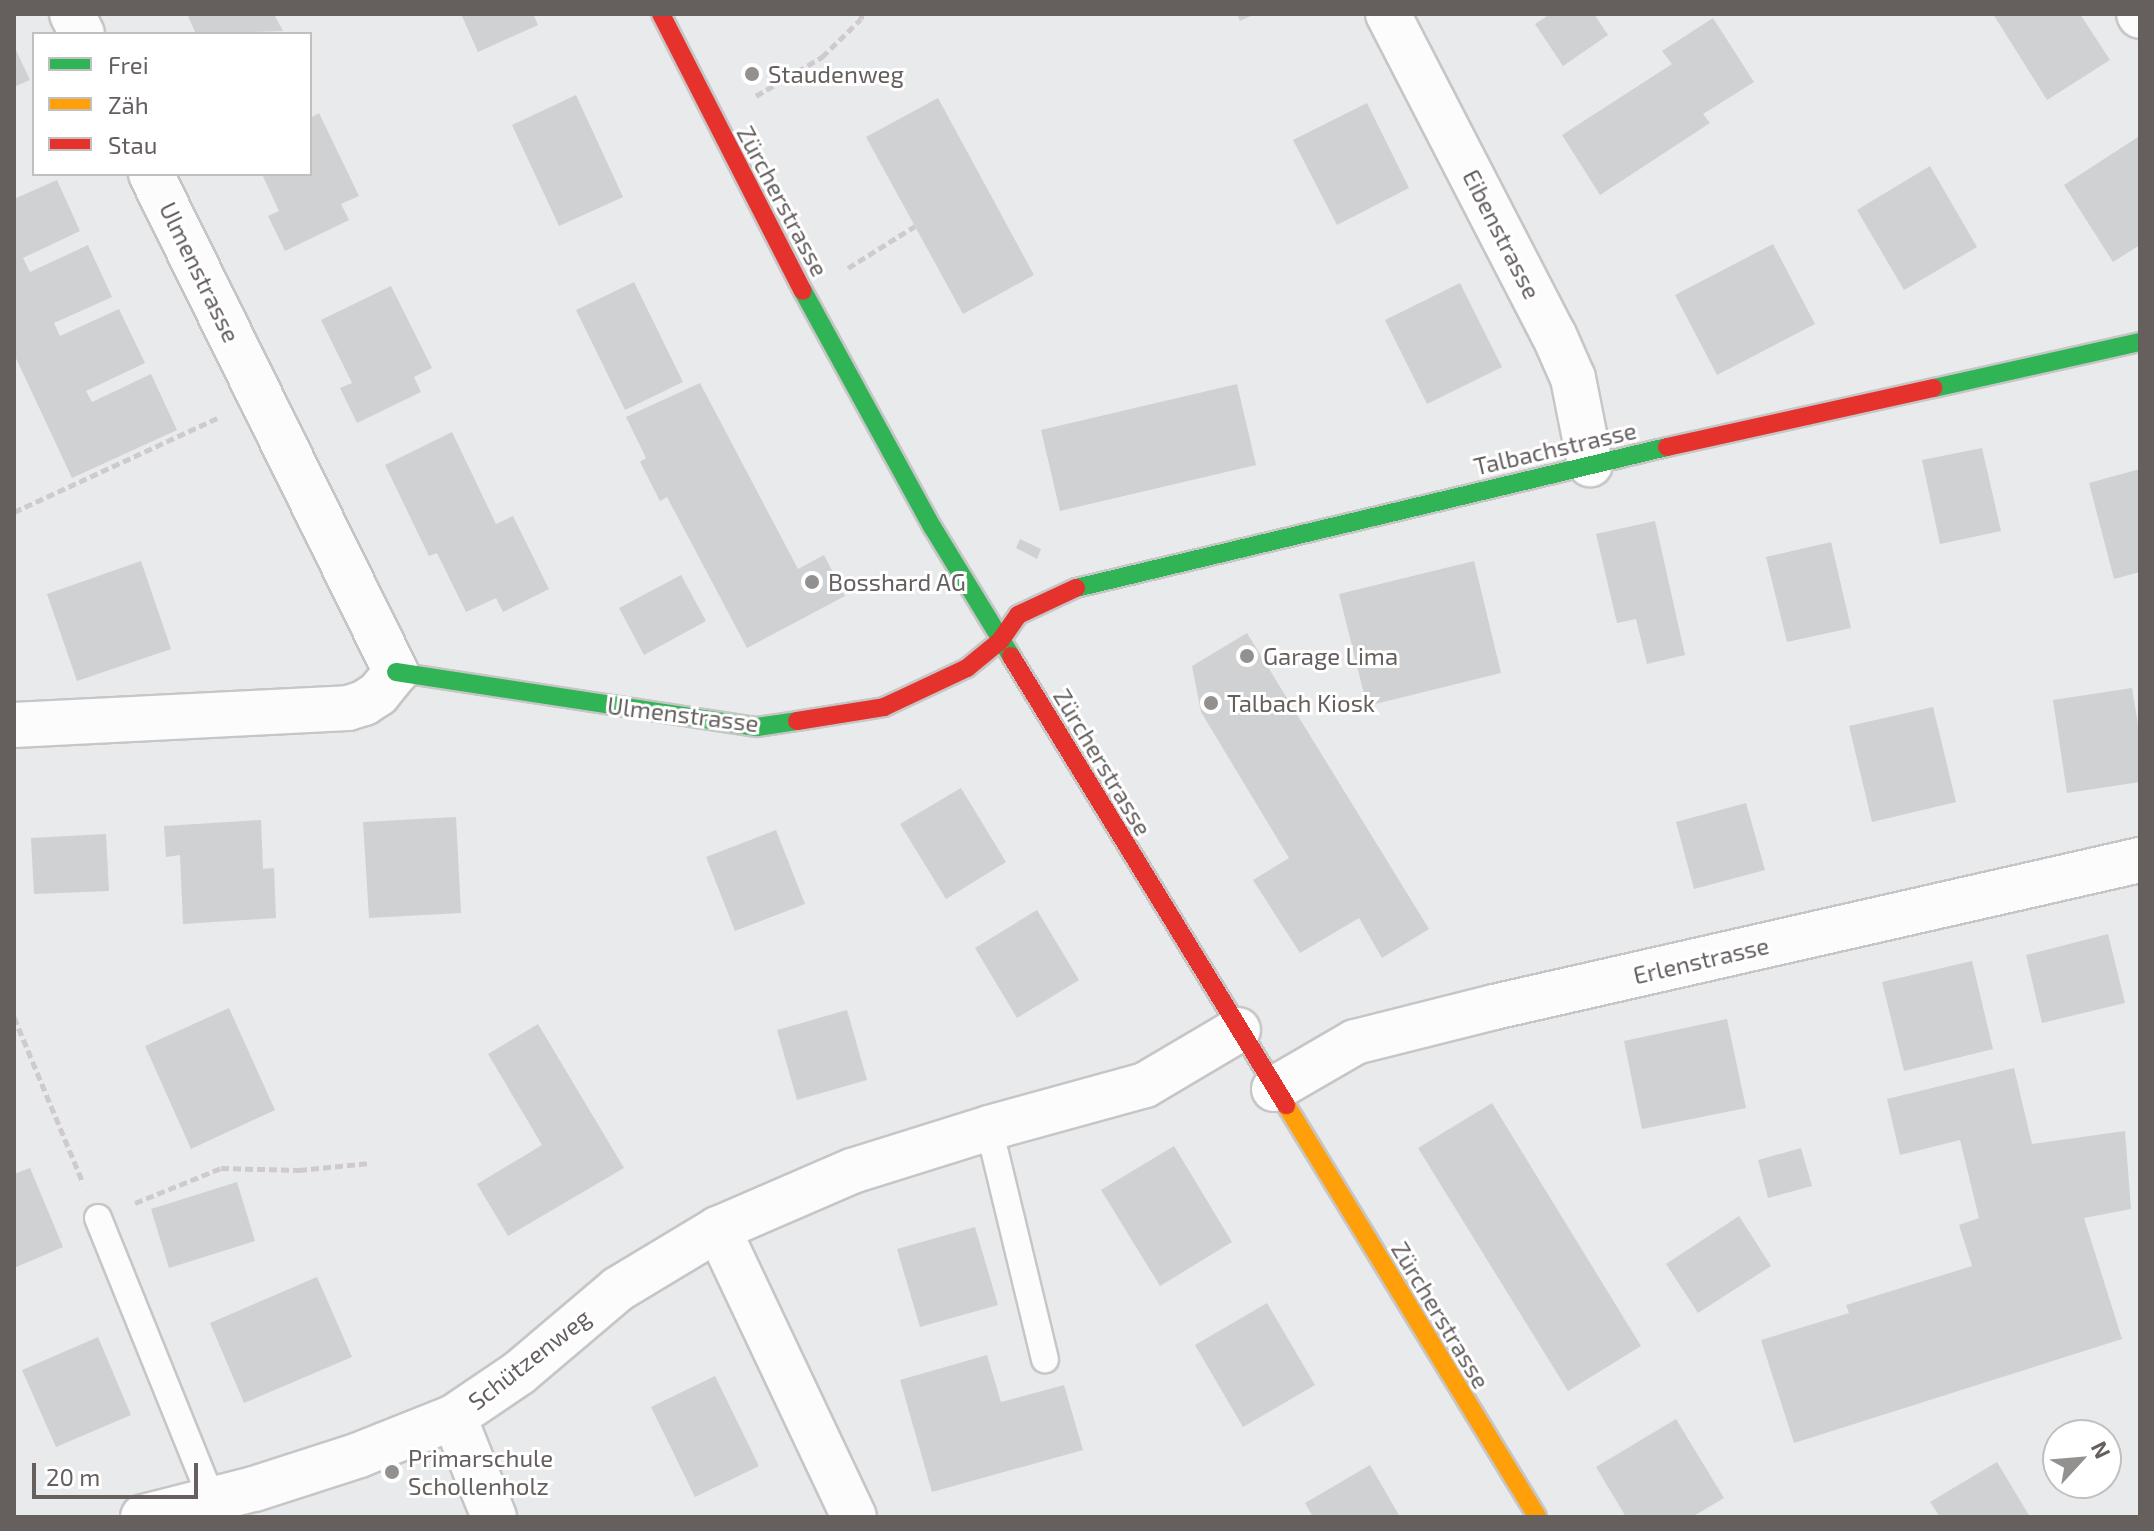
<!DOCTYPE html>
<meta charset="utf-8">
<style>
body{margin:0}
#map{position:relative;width:2154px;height:1531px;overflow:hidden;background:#e8eaec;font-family:"Exo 2",sans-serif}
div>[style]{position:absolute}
.building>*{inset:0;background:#d0d1d2}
.path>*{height:5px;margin-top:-2.5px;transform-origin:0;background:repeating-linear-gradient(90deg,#cecace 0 8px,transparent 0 12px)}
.roads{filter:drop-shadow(2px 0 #c7c6c7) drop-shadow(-2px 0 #c7c6c7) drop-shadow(0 2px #c7c6c7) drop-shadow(0 -2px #c7c6c7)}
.lane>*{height:26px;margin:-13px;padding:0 13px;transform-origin:13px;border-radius:13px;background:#fcfcfc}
.street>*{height:44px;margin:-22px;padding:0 22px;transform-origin:22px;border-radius:22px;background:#fcfcfc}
.fast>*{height:18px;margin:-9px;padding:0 9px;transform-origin:9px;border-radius:9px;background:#30b455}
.slow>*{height:18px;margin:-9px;padding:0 9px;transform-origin:9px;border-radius:9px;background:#ff9f0a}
.jam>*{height:18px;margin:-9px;padding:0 9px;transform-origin:9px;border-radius:9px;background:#e5322d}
.dots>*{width:22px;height:22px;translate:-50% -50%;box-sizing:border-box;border:4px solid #fff;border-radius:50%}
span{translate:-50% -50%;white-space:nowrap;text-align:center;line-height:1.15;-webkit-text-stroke:6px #fff;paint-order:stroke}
.poi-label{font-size:24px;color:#655f5e}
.left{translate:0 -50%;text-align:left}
.street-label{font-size:24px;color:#655f5e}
.frame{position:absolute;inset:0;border:16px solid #655f5e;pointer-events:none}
.legend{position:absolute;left:32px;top:32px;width:280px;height:144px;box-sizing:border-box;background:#fff;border:2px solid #c1bfbf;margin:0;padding:10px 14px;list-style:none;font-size:24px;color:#655f5e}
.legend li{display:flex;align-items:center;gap:16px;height:40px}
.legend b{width:40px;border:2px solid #c1bfbf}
.north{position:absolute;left:2042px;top:1419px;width:80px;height:80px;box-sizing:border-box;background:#fff;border:2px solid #c1bfbf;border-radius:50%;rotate:64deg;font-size:22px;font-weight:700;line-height:32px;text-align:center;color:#655f5e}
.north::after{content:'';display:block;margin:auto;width:28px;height:36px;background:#939090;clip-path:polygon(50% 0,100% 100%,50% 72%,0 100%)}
.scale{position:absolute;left:32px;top:1463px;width:166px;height:36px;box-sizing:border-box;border:4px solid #655f5e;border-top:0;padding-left:10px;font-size:24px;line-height:28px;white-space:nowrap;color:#655f5e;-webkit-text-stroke:6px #fff;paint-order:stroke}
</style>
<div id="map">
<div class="building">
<i style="clip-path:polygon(187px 14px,274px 14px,283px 31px,196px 34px)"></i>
<i style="clip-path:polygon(461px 14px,533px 14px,538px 25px,478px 52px)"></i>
<i style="clip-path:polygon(1237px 14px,1255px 14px,1240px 21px)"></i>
<i style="clip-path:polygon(1550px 14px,1594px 14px,1608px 35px,1563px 66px,1535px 24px)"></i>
<i style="clip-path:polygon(1993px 14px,2080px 14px,2110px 60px,2047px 100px)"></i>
<i style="clip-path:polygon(1713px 18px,1754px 82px,1703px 114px,1710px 123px,1600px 195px,1562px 135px,1672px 64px,1662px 51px)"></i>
<i style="clip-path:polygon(14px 46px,30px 80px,14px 87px)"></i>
<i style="clip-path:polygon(576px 95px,623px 197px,559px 226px,512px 125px)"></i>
<i style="clip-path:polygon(938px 98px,1034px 275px,963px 314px,866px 137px)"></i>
<i style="clip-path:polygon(1367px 103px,1409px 188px,1337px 225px,1293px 140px)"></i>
<i style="clip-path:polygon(319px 113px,359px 196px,341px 204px,349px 220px,285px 251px,268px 216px,279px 211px,262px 174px,310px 174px,310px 118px)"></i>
<i style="clip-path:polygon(2138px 137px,2140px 245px,2113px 262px,2064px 185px)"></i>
<i style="clip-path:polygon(1930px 166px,1977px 247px,1904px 290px,1857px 210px)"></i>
<i style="clip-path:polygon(57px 180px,80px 231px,23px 258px,30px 272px,88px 245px,112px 297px,54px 323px,60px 336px,119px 309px,145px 363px,86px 391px,92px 402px,151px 374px,177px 430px,72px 478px,14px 354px,14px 199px)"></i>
<i style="clip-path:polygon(1773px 244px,1815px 324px,1717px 375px,1675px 295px)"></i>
<i style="clip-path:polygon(634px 282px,683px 382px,625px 410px,576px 310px)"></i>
<i style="clip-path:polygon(1460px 283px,1502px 367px,1427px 404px,1385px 320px)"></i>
<i style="clip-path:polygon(391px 286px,432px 368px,414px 377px,421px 392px,357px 423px,340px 388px,352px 383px,321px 320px)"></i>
<i style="clip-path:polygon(700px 383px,798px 569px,824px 555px,845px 596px,747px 648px,667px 497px,660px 501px,640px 462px,646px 458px,626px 417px)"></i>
<i style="clip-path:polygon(1237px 384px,1256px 465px,1060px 511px,1041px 430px)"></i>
<i style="clip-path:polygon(452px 432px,496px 524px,513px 516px,549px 589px,503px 612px,496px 598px,466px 612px,437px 553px,429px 556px,385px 465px)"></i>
<i style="clip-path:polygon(1982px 448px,2001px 531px,1940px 544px,1922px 460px)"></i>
<i style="clip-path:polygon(2140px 469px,2140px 572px,2114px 579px,2089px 483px)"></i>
<i style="clip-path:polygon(1655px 521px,1685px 655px,1647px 664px,1636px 619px,1617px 623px,1596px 534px)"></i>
<i style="clip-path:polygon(1020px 539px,1041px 549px,1037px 559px,1016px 548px)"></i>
<i style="clip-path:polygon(1831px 542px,1851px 628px,1787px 642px,1766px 557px)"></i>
<i style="clip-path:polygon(141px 561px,171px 649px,77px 681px,47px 594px)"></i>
<i style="clip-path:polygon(1474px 561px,1501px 673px,1367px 706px,1339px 594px)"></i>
<i style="clip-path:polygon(681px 575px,706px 621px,644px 655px,619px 608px)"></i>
<i style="clip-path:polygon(1247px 633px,1429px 929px,1382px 958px,1359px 918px,1300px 953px,1253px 880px,1289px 858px,1201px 712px,1192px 666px)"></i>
<i style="clip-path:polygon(2132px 688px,2140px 737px,2140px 782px,2067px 793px,2053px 700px)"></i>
<i style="clip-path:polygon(1933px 707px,1956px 802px,1872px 822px,1849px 726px)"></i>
<i style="clip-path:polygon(961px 788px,1006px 862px,946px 899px,900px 824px)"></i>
<i style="clip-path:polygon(1746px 803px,1765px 870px,1694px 889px,1676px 822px)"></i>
<i style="clip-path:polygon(456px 817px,461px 913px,369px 918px,363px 822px)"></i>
<i style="clip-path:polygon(261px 820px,263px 869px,274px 868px,276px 918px,183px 924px,180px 855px,166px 857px,164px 826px)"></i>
<i style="clip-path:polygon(776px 830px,805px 904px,735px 931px,706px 857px)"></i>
<i style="clip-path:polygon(106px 834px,109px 891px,34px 894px,31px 838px)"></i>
<i style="clip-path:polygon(1037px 910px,1079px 980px,1017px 1018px,975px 948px)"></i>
<i style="clip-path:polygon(2108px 934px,2125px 1003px,2042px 1023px,2026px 955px)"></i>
<i style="clip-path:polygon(1972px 961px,1993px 1049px,1904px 1071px,1882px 982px)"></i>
<i style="clip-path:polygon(229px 1008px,275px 1110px,191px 1149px,145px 1046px)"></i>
<i style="clip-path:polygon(847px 1010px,867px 1080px,797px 1100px,777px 1030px)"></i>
<i style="clip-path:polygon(1727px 1019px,1746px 1108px,1642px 1129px,1624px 1041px)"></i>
<i style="clip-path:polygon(538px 1024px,624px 1168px,508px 1236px,477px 1184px,542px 1145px,488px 1054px)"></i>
<i style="clip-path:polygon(2014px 1068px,2032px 1144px,2125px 1131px,2131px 1209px,2084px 1218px,2122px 1339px,1794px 1443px,1761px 1340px,1849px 1313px,1846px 1305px,1972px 1266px,1959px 1225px,1979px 1218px,1960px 1140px,1900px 1155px,1887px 1099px)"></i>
<i style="clip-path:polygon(1492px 1103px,1641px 1346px,1568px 1391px,1418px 1148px)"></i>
<i style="clip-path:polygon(1174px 1146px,1232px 1242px,1160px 1286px,1101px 1190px)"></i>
<i style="clip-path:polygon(1801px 1148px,1812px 1186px,1768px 1198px,1758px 1160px)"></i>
<i style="clip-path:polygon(30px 1168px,63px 1247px,14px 1268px,14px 1174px)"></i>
<i style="clip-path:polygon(237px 1182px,255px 1241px,169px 1268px,151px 1209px)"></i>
<i style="clip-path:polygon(1739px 1216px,1771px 1266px,1698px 1313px,1666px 1264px)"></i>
<i style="clip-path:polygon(975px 1227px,998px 1305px,920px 1327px,897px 1249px)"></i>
<i style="clip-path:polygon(317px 1277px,352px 1357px,244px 1403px,210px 1323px)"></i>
<i style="clip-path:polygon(1267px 1303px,1315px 1385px,1243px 1427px,1195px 1345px)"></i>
<i style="clip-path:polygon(98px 1337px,131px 1415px,56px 1447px,22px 1370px)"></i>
<i style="clip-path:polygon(987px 1355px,1001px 1402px,1064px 1385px,1083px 1450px,932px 1492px,900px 1380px)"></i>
<i style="clip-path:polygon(715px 1376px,759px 1466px,695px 1497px,651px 1407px)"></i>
<i style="clip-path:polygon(1676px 1419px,1724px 1498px,1692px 1517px,1626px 1517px,1596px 1467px)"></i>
<i style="clip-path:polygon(1997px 1462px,2030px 1517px,1940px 1517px,1930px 1502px)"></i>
<i style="clip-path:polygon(1370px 1465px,1400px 1517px,1313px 1517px,1305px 1503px)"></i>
</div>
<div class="path">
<i style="left:756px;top:96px;width:77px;rotate:-30.6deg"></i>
<i style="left:822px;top:57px;width:54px;rotate:-44.3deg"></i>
<i style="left:861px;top:19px;width:5px;rotate:-79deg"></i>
<i style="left:848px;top:268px;width:79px;rotate:-32.1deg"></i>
<i style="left:14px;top:512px;width:224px;rotate:-24.8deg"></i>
<i style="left:14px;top:1017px;width:180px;rotate:67.4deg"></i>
<i style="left:135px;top:1203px;width:93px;rotate:-22.1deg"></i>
<i style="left:221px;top:1168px;width:78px;rotate:1.5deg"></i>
<i style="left:299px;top:1170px;width:71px;rotate:-5.6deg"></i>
</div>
<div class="roads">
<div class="lane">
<i style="left:989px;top:1128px;width:238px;rotate:76.4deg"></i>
<i style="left:98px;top:1218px;width:306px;rotate:68deg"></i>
</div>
<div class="street">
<i style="left:72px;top:14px;width:22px;rotate:63deg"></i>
<i style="left:1388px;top:14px;width:361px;rotate:62.7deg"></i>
<i style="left:1554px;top:335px;width:47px;rotate:66.2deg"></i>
<i style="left:1573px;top:378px;width:88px;rotate:78.8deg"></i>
<i style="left:2139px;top:14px;width:2px;rotate:63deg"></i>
<i style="left:14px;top:725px;width:334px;rotate:-2.9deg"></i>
<i style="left:348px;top:708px;width:17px;rotate:-17deg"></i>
<i style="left:364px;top:703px;width:17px;rotate:-33deg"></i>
<i style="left:378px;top:694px;width:28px;rotate:-51deg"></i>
<i style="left:396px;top:672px;width:555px;rotate:-116.2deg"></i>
<i style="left:1274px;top:1089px;width:94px;rotate:-30.1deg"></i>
<i style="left:1355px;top:1042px;width:143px;rotate:-14.1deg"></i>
<i style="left:1494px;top:1007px;width:663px;rotate:-12.82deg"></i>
<i style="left:718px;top:1229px;width:318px;rotate:64.7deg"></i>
<i style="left:454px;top:1417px;width:108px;rotate:68.2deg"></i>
<i style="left:143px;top:1517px;width:114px;rotate:-14.2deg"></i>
<i style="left:254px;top:1489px;width:110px;rotate:-17.9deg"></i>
<i style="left:359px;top:1455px;width:102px;rotate:-21.8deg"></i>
<i style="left:454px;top:1417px;width:78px;rotate:-34.1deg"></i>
<i style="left:519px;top:1373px;width:130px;rotate:-40.3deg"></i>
<i style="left:618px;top:1289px;width:117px;rotate:-31deg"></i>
<i style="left:718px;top:1229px;width:146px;rotate:-23.4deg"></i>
<i style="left:852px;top:1171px;width:144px;rotate:-17.4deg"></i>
<i style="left:989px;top:1128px;width:162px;rotate:-15.4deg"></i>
<i style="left:1145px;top:1085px;width:108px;rotate:-30.6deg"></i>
</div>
<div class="fast">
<i style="left:803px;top:291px;width:270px;rotate:61.3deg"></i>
<i style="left:933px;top:528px;width:150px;rotate:58.6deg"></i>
<i style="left:1934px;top:388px;width:211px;rotate:-12.6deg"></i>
<i style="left:1076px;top:588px;width:608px;rotate:-13.42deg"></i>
<i style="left:396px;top:672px;width:365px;rotate:8.7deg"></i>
<i style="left:757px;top:727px;width:40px;rotate:-8.5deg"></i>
</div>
<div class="slow">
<i style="left:1286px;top:1105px;width:482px;rotate:58.6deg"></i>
</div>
<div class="jam">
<i style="left:661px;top:14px;width:311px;rotate:62.9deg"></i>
<i style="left:1667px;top:447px;width:273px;rotate:-12.5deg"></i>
<i style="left:1011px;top:656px;width:527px;rotate:58.51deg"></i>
<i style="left:797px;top:721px;width:88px;rotate:-9.1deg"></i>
<i style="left:884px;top:707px;width:92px;rotate:-25.2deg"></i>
<i style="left:967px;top:668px;width:43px;rotate:-39.3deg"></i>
<i style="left:1000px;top:641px;width:32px;rotate:-55deg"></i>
<i style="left:1018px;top:615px;width:64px;rotate:-25deg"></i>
</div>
</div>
<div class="dots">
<i style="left:752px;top:74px;background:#939090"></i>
<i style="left:812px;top:582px;background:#939090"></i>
<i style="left:1247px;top:656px;background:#939090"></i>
<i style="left:1211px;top:703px;background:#939090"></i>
<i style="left:392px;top:1472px;background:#939090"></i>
</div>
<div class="poi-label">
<span class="left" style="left:768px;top:74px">Staudenweg</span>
<span class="left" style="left:828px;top:582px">Bosshard AG</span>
<span class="left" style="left:1263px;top:656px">Garage Lima</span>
<span class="left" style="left:1227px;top:703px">Talbach Kiosk</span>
<span class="left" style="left:408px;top:1472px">Primarschule<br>Schollenholz</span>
</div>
<div class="street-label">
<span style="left:783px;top:201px;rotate:62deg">Zürcherstrasse</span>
<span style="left:1502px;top:234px;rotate:63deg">Eibenstrasse</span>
<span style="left:200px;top:272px;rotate:64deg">Ulmenstrasse</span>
<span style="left:1555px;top:448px;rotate:-13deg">Talbachstrasse</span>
<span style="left:683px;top:714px;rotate:7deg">Ulmenstrasse</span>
<span style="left:1103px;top:762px;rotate:59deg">Zürcherstrasse</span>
<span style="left:1701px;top:960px;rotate:-13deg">Erlenstrasse</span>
<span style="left:1441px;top:1315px;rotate:59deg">Zürcherstrasse</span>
<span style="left:529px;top:1359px;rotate:-38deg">Schützenweg</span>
</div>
<div class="frame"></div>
<ul class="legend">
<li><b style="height:10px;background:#30b455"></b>Frei</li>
<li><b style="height:10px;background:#ff9f0a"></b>Zäh</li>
<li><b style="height:10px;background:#e5322d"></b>Stau</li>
</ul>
<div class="north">N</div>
<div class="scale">20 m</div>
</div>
